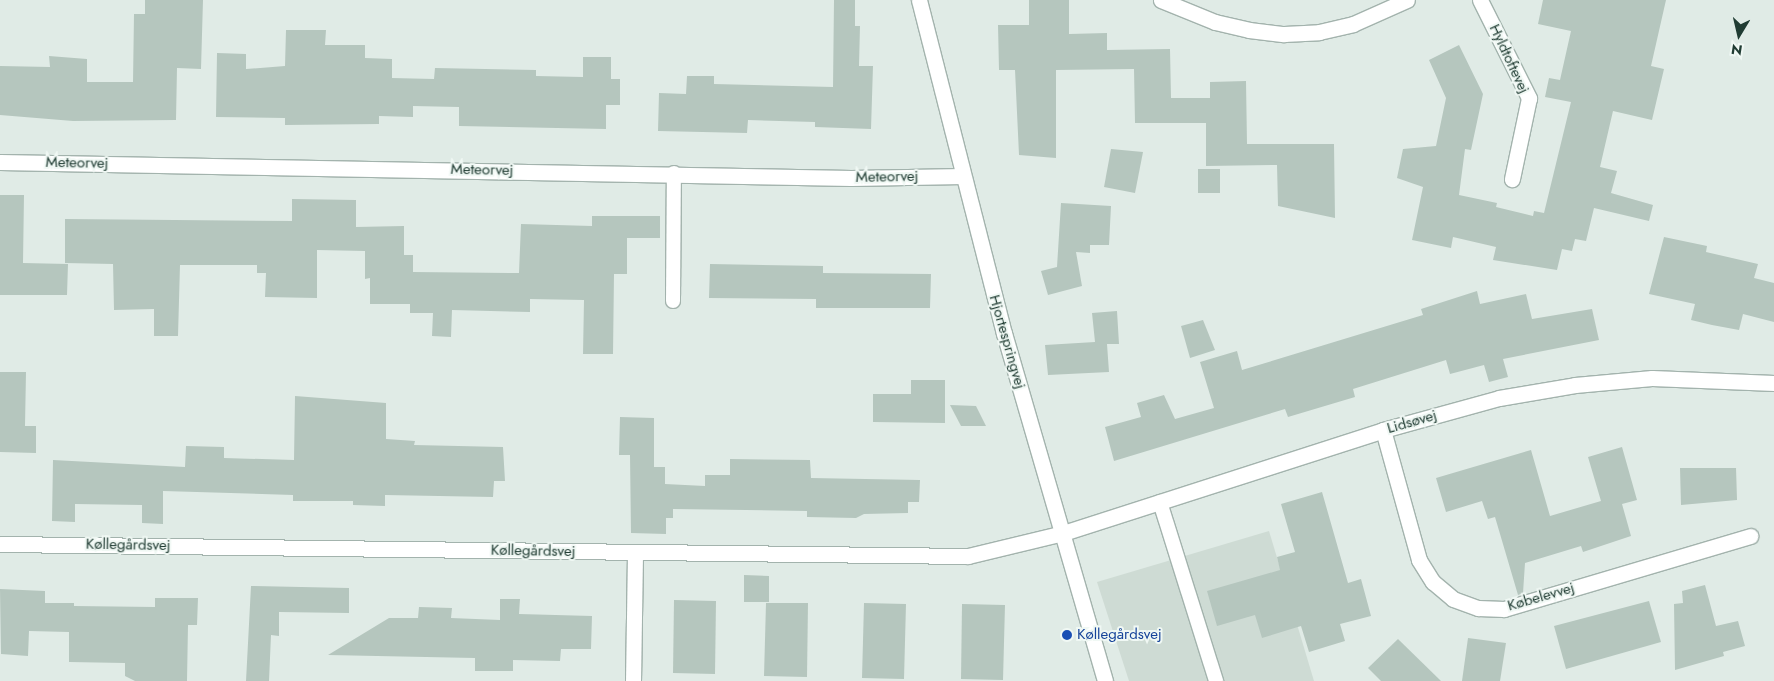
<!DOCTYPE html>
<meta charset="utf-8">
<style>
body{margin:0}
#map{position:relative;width:1774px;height:681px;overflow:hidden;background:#e0ebe6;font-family:Jost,sans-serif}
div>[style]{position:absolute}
.built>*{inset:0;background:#cedbd4}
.building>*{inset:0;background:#b5c6be}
.roads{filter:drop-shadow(1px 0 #a3b3ad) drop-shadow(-1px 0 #a3b3ad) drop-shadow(0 1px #a3b3ad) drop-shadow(0 -1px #a3b3ad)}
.lane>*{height:14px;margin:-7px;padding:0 7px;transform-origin:7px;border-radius:7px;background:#fff}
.street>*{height:15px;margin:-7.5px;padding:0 7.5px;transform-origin:7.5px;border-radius:7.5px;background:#fff}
.secondary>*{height:15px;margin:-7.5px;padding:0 7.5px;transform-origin:7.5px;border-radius:7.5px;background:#fff}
.dots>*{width:14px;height:14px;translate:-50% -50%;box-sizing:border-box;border:2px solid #f0f8f4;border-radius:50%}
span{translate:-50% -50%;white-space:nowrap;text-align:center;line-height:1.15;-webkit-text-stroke:4px #f0f8f4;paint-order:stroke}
.street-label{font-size:15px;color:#203c33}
.transit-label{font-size:15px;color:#164399}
.left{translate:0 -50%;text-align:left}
.north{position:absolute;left:1714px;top:10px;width:50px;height:50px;-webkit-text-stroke:4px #f0f8f4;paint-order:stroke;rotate:189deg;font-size:14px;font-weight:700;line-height:20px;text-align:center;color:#203c33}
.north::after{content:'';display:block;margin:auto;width:18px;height:22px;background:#203c33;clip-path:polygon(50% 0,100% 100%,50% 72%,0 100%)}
</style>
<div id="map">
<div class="built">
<i style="clip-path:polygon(1269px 531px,1314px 681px,1129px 681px,1097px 582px)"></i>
</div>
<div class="building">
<i style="clip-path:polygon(145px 0,203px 0,201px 69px,177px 68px,176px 120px,73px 121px,0 115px,0 66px,50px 67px,49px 56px,87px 59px,87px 82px,133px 82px,134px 14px,145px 14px)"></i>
<i style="clip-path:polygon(834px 0,855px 0,855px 26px,860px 26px,859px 66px,873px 66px,871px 129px,815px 127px,815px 122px,748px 120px,747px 133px,658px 131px,659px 93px,686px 94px,687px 76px,714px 76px,714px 84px,833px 87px)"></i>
<i style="clip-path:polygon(1029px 0,1069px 0,1069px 34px,1107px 33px,1107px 50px,1170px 49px,1171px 98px,1210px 98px,1210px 82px,1246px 81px,1247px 144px,1334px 144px,1335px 218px,1278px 206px,1277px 165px,1206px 166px,1206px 123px,1135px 123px,1134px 69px,1056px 70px,1056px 158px,1019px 155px,1015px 70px,999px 70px,998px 25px,1029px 25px)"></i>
<i style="clip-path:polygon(1543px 0,1666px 0,1651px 66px,1664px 69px,1652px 120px,1613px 111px,1600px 167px,1617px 171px,1611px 193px,1653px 205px,1649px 221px,1594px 208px,1586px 241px,1575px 239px,1572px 251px,1562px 249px,1557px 270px,1493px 260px,1496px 247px,1453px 237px,1451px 248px,1412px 240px,1423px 187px,1397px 178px,1403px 149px,1436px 146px,1446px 98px,1429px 60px,1459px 45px,1483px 94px,1471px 150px,1465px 149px,1459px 195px,1497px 203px,1496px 207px,1533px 216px,1534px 211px,1544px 213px,1571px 102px,1545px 97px,1549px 78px,1560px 80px,1571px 31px,1538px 24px)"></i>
<i style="clip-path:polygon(286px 30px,326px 30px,325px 45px,365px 45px,365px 58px,392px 59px,392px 78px,434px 79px,435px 68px,536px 70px,536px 76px,583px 77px,583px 57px,611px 57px,611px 79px,620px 79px,620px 105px,606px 105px,606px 129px,459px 126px,459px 107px,413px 106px,413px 117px,379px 116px,379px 124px,285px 125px,285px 118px,216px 117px,217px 53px,246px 54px,246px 69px,285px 66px)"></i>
<i style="clip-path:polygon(1111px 149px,1143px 152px,1135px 193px,1104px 187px)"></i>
<i style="clip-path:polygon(1198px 169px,1220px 169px,1220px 193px,1198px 193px)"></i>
<i style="clip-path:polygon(0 195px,24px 195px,23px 263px,68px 264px,67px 295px,0 295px)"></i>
<i style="clip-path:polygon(292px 199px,356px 200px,356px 227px,404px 226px,404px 255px,413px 255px,413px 272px,519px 273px,521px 224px,592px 226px,592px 216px,660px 216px,660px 238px,627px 238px,627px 274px,614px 274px,613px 354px,583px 354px,584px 300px,530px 299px,530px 312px,452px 310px,451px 337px,432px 336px,433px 313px,410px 313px,410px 304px,370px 304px,370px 278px,365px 279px,365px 251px,317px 250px,317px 298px,265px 297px,266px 273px,257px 273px,257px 265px,180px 265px,178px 336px,154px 336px,154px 309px,114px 310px,113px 264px,65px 263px,65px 219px,292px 221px)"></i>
<i style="clip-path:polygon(1061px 203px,1111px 206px,1109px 245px,1090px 245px,1090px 253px,1076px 252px,1082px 286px,1048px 295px,1041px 271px,1057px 267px)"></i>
<i style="clip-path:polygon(1664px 237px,1707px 246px,1706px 252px,1758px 264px,1754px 278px,1774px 283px,1774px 322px,1743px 314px,1739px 330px,1712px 325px,1691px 320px,1695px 304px,1649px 294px)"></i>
<i style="clip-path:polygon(710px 264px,823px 266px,823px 273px,931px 274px,930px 308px,816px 308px,816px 299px,709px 298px)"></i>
<i style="clip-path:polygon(1477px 291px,1480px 304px,1526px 294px,1532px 319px,1592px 309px,1599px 340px,1503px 359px,1508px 377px,1489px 382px,1484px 365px,1450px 374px,1446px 360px,1353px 389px,1355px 397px,1288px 417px,1285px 409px,1114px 461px,1105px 427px,1141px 417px,1137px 403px,1164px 395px,1175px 419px,1214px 408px,1200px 362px,1237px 351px,1242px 370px,1423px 315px,1421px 309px)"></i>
<i style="clip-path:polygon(1117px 311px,1119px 344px,1107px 344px,1109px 372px,1048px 375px,1045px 345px,1095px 342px,1092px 313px)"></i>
<i style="clip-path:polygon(1203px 320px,1215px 350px,1190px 358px,1181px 326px)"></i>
<i style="clip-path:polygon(0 372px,26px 372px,25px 426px,36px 426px,36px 453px,0 452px)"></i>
<i style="clip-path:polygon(911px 380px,945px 380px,945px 423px,873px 422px,873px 394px,911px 394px)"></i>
<i style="clip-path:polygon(295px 396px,386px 403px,386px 439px,415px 441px,414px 445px,503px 447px,505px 481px,494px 481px,493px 497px,385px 495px,385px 506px,353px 505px,353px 501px,293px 501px,293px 495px,163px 491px,163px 524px,142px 523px,142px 505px,75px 504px,75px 522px,52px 521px,53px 460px,185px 467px,186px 446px,224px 447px,224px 458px,294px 460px)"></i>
<i style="clip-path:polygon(950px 405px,976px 406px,986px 426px,961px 426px)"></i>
<i style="clip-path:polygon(620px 417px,654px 418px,654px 467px,665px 467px,665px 484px,705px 486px,705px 475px,730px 475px,730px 459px,810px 460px,811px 478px,920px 480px,919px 502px,908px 502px,908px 513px,864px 514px,856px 518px,807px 517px,807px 511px,673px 509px,673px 518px,666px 518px,666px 534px,631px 533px,630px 455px,619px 455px)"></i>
<i style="clip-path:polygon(1622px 447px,1637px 500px,1622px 504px,1631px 536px,1583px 552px,1581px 546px,1525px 563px,1523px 593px,1518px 595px,1495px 517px,1488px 519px,1482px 501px,1446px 512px,1436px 478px,1531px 450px,1550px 516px,1601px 501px,1588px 457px)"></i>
<i style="clip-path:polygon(1680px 468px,1736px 468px,1737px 500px,1681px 505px)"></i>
<i style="clip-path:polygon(1322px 492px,1348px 583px,1361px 579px,1371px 616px,1340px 624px,1345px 641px,1309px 652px,1301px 626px,1262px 638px,1255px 615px,1217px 626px,1207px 591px,1280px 570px,1277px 557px,1295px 552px,1281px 504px)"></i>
<i style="clip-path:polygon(744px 575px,769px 576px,769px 602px,744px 602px)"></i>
<i style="clip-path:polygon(1705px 585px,1716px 626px,1738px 621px,1745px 646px,1723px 652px,1724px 656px,1675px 670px,1674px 604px,1683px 603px,1682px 591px)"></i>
<i style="clip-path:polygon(251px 586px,349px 588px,349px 613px,279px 612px,279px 636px,271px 635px,269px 681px,246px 681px)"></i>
<i style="clip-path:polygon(0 589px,45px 591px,45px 603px,74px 603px,74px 606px,155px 607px,155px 598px,198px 598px,197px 625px,188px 625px,187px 681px,135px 681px,125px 676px,125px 663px,69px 662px,69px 632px,29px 631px,28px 656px,1px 654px)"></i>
<i style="clip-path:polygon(500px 599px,520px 599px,519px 614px,592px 616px,591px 649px,561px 649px,560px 661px,513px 660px,513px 671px,475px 671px,475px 658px,328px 655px,389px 618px,418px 618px,419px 607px,452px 608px,451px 618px,500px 620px)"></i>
<i style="clip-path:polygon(674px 600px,716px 601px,715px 674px,673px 673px)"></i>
<i style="clip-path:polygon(1649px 601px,1661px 642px,1566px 669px,1554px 626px)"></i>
<i style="clip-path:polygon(766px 603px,808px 603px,807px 677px,764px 676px)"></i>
<i style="clip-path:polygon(864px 603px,906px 604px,904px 679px,862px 678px)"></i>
<i style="clip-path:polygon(962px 604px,1005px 605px,1003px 680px,961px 679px)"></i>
<i style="clip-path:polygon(1468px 638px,1506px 643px,1500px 681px,1462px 681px)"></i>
<i style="clip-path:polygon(1398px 639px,1441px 681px,1381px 681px,1368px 668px)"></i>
</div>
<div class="roads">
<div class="lane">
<i style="left:673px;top:301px;width:128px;rotate:-89.6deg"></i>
<i style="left:1160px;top:502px;width:188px;rotate:72.6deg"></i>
</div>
<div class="street">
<i style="left:1161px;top:0;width:58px;rotate:22.2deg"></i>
<i style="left:1215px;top:22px;width:35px;rotate:13deg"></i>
<i style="left:1249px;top:30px;width:35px;rotate:7deg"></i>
<i style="left:1284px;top:34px;width:35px;rotate:-3deg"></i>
<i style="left:1319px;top:32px;width:35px;rotate:-13deg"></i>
<i style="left:1353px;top:24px;width:59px;rotate:-24deg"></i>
<i style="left:1480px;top:0;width:110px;rotate:63.4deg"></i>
<i style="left:1529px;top:98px;width:83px;rotate:101.9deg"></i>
<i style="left:0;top:162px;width:851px;rotate:1.08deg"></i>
<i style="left:851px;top:178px;width:112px;rotate:-1deg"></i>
<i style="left:1383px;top:430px;width:135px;rotate:74.5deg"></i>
<i style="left:1419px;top:560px;width:26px;rotate:58deg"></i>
<i style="left:1433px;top:582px;width:26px;rotate:40deg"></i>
<i style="left:1453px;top:599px;width:27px;rotate:20deg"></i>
<i style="left:1478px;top:608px;width:26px;rotate:2deg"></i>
<i style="left:1504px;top:609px;width:257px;rotate:-16.5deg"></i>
<i style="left:0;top:544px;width:968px;rotate:0.71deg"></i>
<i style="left:968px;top:556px;width:98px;rotate:-13.6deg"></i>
<i style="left:1063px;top:533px;width:336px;rotate:-17.8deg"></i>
<i style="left:1383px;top:430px;width:120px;rotate:-15.4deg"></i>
<i style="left:1499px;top:398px;width:77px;rotate:-9.7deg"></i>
<i style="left:1575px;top:385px;width:77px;rotate:-5.2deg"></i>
<i style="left:1652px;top:378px;width:122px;rotate:2.3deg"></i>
<i style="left:633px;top:681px;width:129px;rotate:-89.1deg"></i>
</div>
<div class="secondary">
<i style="left:919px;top:0;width:344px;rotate:75.7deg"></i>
<i style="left:1004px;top:333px;width:362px;rotate:73.8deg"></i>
</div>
</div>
<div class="dots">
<i style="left:1067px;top:635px;background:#1a4fb4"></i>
</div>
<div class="street-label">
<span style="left:1509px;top:59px;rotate:65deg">Hyldtoftevej</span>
<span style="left:77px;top:163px;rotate:1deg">Meteorvej</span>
<span style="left:482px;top:170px;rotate:1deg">Meteorvej</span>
<span style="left:887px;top:177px;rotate:-1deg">Meteorvej</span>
<span style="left:1007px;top:342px;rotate:74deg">Hjortespringvej</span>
<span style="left:1412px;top:422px;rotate:-16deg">Lidsøvej</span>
<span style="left:128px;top:545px;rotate:1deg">Køllegårdsvej</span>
<span style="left:533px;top:551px;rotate:1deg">Køllegårdsvej</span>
<span style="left:1541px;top:597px;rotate:-16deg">Købelevvej</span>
</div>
<div class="transit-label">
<span class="left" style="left:1077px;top:635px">Køllegårdsvej</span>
</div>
<div class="north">N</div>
</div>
